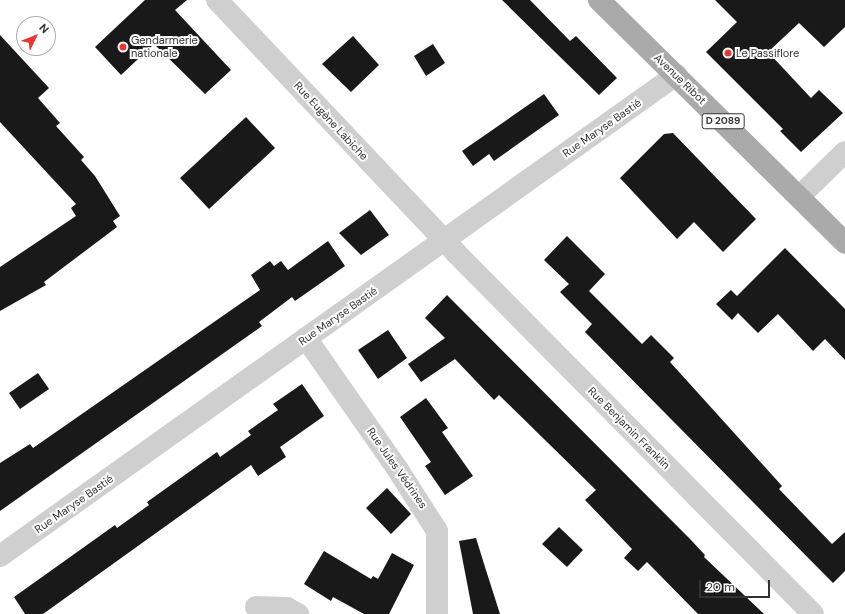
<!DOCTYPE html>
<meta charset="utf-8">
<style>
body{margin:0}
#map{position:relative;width:845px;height:614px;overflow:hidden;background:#fff;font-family:"DM Sans",sans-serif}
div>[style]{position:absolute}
.building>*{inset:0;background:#191919}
.minor>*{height:22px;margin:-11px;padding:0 11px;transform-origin:11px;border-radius:11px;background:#cfcfcf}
.major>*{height:22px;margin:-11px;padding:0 11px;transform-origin:11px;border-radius:11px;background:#aaa}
.dots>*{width:11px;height:11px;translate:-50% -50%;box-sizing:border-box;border:2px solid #fff;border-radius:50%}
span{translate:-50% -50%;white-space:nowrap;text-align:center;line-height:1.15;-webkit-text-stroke:4px #fff;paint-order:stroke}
.shield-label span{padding:1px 3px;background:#fff;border:1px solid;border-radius:3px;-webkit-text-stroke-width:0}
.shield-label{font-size:10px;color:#323232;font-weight:700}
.poi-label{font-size:11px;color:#323232}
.left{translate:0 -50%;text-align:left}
.street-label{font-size:11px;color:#323232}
.north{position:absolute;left:16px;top:16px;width:40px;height:40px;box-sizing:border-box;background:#fff;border:1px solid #adadad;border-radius:50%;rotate:47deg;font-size:11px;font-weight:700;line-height:16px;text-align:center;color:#323232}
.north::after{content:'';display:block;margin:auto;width:14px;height:18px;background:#e63736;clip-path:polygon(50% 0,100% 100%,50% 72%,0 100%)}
.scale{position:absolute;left:699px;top:580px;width:71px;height:18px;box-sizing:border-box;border:2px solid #323232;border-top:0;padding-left:5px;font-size:12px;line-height:14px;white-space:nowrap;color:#323232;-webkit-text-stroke:3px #fff;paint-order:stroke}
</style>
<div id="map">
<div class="building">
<i style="clip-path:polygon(145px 0,187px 0,175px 10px,231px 70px,205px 94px,154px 44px,121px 75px,95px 47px)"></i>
<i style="clip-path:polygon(502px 0,530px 0,570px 41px,576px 36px,617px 78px,599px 95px)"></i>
<i style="clip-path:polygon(715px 0,845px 0,845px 27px,824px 47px,799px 23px,768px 52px,811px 98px,819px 90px,843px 113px,801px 152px,780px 131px,783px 129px,706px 52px,737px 22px)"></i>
<i style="clip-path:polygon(0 35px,49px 88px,38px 98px,60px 123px,56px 126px,84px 157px,81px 160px,95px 176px,120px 216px,113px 221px,117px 227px,44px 282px,46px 285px,0 311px,0 267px,76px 216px,71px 208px,76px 204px,0 122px)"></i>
<i style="clip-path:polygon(353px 36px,379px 65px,351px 92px,322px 64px)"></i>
<i style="clip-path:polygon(433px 44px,445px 63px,426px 76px,414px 56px)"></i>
<i style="clip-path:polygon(544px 94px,559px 115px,494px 161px,489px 154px,473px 166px,462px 151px)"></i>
<i style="clip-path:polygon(246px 117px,275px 148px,209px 209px,180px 178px)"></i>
<i style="clip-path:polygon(673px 133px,756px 219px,723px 252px,694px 222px,677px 239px,620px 178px,664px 134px)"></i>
<i style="clip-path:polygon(370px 210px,389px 235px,361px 255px,339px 233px)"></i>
<i style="clip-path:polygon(567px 236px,605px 274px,589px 291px,642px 344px,651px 335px,674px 358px,670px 362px,782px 486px,779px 489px,832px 544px,845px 532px,845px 571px,833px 583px,585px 332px,592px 324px,560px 292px,569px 284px,544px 260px)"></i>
<i style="clip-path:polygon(328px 241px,345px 266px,295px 301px,292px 297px,259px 322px,262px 326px,0 511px,0 463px,30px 444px,33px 448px,260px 290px,251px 275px,270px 261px,274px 266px,281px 261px,288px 270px)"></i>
<i style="clip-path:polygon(785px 248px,845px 309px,845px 360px,825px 339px,813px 351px,778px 314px,758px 333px,738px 313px,732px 320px,716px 304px,731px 290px,737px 296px)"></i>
<i style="clip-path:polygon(447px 295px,690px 539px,705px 555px,704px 557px,764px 614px,698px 614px,647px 562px,638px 571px,624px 558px,632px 549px,585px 500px,596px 490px,499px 395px,494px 400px,455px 359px,421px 382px,408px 364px,445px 338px,425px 318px)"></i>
<i style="clip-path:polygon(388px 330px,407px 358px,378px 379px,358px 350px)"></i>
<i style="clip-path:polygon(38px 373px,49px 389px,20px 409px,9px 393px)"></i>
<i style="clip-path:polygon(302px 384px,324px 416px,280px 447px,286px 457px,258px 476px,251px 465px,43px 614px,25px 614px,14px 597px,115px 525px,117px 528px,149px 505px,147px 502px,217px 452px,220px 457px,251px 435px,248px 431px,278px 410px,273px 404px)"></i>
<i style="clip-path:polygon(426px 398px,448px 428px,442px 432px,473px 476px,445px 495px,425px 466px,431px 462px,400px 417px)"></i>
<i style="clip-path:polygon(387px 488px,411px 514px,391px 534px,366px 508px)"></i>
<i style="clip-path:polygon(559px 527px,583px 550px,567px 567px,542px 544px)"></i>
<i style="clip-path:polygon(476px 538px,485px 567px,500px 614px,473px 614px,459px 541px)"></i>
<i style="clip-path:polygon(324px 551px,371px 579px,373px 576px,378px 579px,392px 553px,414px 565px,389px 614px,364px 614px,333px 597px,331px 601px,304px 584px)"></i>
</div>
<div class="minor">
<i style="left:217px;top:0;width:349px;rotate:46.6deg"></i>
<i style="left:457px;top:254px;width:506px;rotate:45.32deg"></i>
<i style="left:799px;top:197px;width:64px;rotate:-44.4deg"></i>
<i style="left:306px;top:338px;width:161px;rotate:55.1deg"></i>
<i style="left:398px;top:470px;width:72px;rotate:57.4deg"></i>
<i style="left:437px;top:531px;width:83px;rotate:90deg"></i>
<i style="left:0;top:556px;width:830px;rotate:-35.43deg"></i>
<i style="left:256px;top:607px;width:31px;rotate:2deg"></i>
<i style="left:287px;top:608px;width:13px;rotate:29deg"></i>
</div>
<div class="major">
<i style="left:599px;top:0;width:346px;rotate:44.6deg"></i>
</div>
<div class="dots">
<i style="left:123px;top:47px;background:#e63736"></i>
<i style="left:728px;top:53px;background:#e63736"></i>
</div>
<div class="shield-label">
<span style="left:723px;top:121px">D 2089</span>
</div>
<div class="poi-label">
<span class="left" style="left:131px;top:47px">Gendarmerie<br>nationale</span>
<span class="left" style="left:736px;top:53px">Le Passiflore</span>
</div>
<div class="street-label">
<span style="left:680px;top:79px;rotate:44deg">Avenue Ribot</span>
<span style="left:331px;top:121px;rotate:47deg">Rue Eugène Labiche</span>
<span style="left:602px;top:128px;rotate:-35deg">Rue Maryse Bastié</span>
<span style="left:338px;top:316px;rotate:-35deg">Rue Maryse Bastié</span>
<span style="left:629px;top:428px;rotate:45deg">Rue Benjamin Franklin</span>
<span style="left:397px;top:468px;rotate:55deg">Rue Jules Védrines</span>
<span style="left:74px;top:504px;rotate:-35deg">Rue Maryse Bastié</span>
</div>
<div class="north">N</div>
<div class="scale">20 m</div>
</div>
